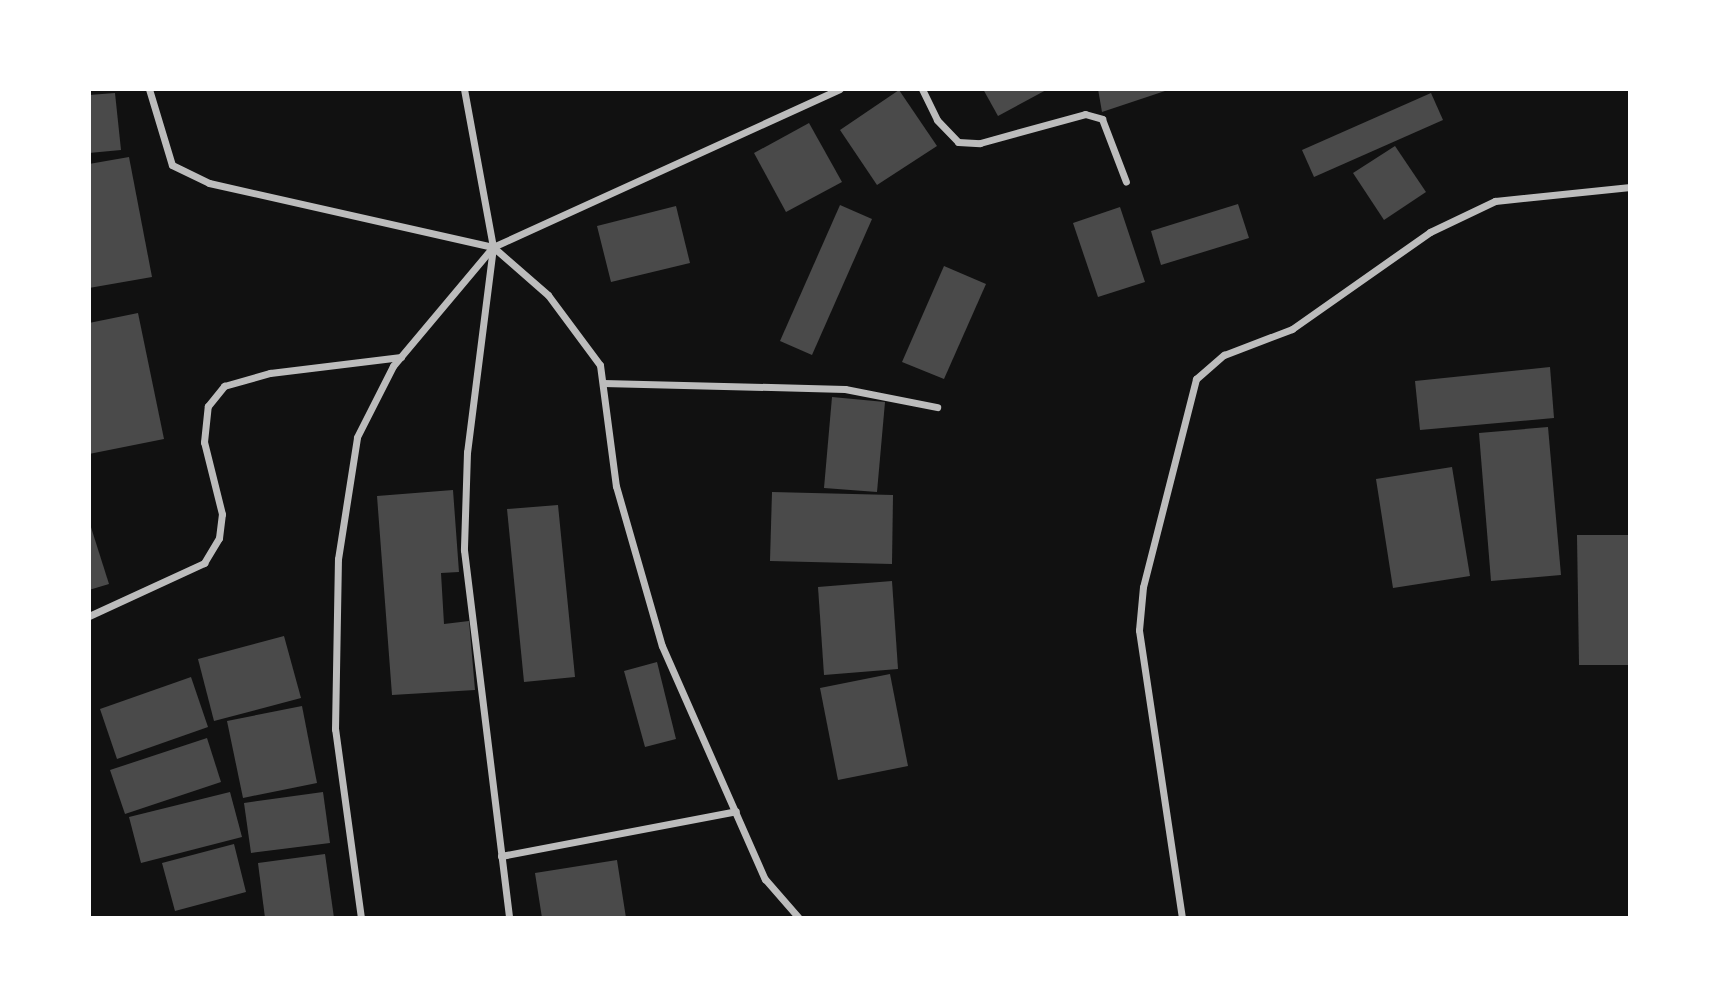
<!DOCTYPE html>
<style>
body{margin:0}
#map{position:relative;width:1719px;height:1007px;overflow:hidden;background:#111;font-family:"Golos Text",sans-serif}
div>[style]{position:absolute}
.building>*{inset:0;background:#4a4a4a}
.minor>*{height:7px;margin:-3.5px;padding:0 3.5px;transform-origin:3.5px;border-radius:3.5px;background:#bcbcbc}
span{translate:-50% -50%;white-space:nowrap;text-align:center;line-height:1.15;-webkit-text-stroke:5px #fff;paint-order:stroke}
.frame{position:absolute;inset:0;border:91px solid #fff;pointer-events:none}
</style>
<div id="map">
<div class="building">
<i style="clip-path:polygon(983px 89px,1048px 89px,998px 116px)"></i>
<i style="clip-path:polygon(1098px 89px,1168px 89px,1168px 90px,1102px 112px)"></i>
<i style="clip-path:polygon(899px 90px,937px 146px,877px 185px,840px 130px)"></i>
<i style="clip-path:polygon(115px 93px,121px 150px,89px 153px,89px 95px)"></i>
<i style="clip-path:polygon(1431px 93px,1443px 120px,1314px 177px,1302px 150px)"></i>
<i style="clip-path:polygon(809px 123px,842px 182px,786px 212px,754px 153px)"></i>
<i style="clip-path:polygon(1395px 146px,1426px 192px,1384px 220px,1353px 173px)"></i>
<i style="clip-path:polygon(129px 157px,152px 277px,89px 288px,89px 164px)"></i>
<i style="clip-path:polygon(1238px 204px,1249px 238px,1161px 265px,1151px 231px)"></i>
<i style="clip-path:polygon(840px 205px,872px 219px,812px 355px,780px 341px)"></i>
<i style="clip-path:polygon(676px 206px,690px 263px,611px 282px,597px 226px)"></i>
<i style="clip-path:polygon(1120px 207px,1145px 282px,1098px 297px,1073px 223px)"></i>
<i style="clip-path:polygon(944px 266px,986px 284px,944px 379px,902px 362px)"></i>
<i style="clip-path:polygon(138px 313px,164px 439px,89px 454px,89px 323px)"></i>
<i style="clip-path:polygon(1550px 367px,1554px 418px,1420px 430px,1415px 381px)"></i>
<i style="clip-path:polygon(832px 397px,885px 402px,877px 492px,824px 488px)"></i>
<i style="clip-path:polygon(1548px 427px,1561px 575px,1491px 581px,1479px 433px)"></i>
<i style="clip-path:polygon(1452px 467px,1470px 576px,1393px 588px,1376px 479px)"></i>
<i style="clip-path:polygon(453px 490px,459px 572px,441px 573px,444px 624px,469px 621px,475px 690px,392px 695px,377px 496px)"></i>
<i style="clip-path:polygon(772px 492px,893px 495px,892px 564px,770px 561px)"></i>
<i style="clip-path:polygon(558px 505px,575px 677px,524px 682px,507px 509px)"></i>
<i style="clip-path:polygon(89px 521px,109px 584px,89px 590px)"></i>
<i style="clip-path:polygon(1577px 535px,1630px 535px,1630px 665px,1579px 665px)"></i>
<i style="clip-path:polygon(892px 581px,898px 669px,824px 675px,818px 587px)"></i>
<i style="clip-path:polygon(284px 636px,301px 698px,214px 721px,198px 659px)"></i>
<i style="clip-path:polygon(657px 662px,676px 739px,645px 747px,624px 671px)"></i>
<i style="clip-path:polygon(890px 674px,908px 766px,838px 780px,820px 688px)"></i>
<i style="clip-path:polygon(191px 677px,208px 727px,117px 759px,100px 709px)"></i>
<i style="clip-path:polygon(302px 706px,317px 783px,243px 798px,227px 721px)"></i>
<i style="clip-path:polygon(207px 738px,221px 782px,125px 814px,110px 770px)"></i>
<i style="clip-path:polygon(230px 792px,242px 837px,141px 863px,129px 817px)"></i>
<i style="clip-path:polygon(323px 792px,330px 843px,251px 853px,244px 803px)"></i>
<i style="clip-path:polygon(234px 844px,246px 892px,175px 911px,162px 863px)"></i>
<i style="clip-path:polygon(325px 854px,334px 918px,265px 918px,258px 863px)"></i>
<i style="clip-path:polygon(617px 860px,626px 918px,542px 918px,535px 873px)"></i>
</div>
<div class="minor">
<i style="left:149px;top:89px;width:79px;rotate:73.2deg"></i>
<i style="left:172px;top:165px;width:41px;rotate:25.9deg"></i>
<i style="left:209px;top:183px;width:291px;rotate:12.7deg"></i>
<i style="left:493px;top:247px;width:73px;rotate:41.1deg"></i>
<i style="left:548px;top:295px;width:87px;rotate:53.4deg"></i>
<i style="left:600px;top:365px;width:122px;rotate:82.5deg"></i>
<i style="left:616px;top:486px;width:166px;rotate:74deg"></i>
<i style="left:662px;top:646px;width:255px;rotate:66.2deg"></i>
<i style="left:765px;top:879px;width:52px;rotate:48.9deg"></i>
<i style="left:464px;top:89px;width:161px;rotate:79.6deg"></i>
<i style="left:493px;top:247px;width:207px;rotate:97.2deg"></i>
<i style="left:467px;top:452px;width:98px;rotate:91.8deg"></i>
<i style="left:464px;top:550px;width:371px;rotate:83deg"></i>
<i style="left:922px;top:89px;width:34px;rotate:64deg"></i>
<i style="left:937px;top:120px;width:30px;rotate:46deg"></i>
<i style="left:958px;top:142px;width:22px;rotate:3deg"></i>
<i style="left:980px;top:143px;width:109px;rotate:-15.4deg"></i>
<i style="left:1085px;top:114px;width:18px;rotate:16deg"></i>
<i style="left:1102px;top:119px;width:67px;rotate:69.1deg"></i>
<i style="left:603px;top:383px;width:242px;rotate:1.4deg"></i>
<i style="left:845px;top:389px;width:94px;rotate:11.1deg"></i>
<i style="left:89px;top:616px;width:127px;rotate:-24.7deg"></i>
<i style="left:204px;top:563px;width:29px;rotate:-59deg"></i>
<i style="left:219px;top:538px;width:24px;rotate:-83deg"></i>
<i style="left:222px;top:514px;width:74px;rotate:-104deg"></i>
<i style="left:204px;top:442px;width:36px;rotate:-84deg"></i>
<i style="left:208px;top:406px;width:26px;rotate:-51deg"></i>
<i style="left:224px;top:386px;width:48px;rotate:-15.8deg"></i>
<i style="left:270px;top:373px;width:132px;rotate:-7deg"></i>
<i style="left:501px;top:856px;width:239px;rotate:-10.8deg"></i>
<i style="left:361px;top:918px;width:191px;rotate:-97.8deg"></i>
<i style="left:335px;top:729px;width:170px;rotate:-89deg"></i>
<i style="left:338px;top:559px;width:123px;rotate:-81.1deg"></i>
<i style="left:357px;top:437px;width:80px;rotate:-63.1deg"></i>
<i style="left:393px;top:366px;width:155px;rotate:-50deg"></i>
<i style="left:493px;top:247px;width:381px;rotate:-24.5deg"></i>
<i style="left:1182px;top:918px;width:291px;rotate:-98.5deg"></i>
<i style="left:1139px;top:630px;width:43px;rotate:-84.7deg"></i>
<i style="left:1143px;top:587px;width:215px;rotate:-75.7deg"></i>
<i style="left:1196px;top:379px;width:37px;rotate:-41deg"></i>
<i style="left:1224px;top:355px;width:73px;rotate:-20.9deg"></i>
<i style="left:1292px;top:329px;width:169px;rotate:-35.1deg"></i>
<i style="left:1430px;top:232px;width:72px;rotate:-25.5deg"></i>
<i style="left:1495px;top:201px;width:136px;rotate:-5.9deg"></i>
</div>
<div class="frame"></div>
</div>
